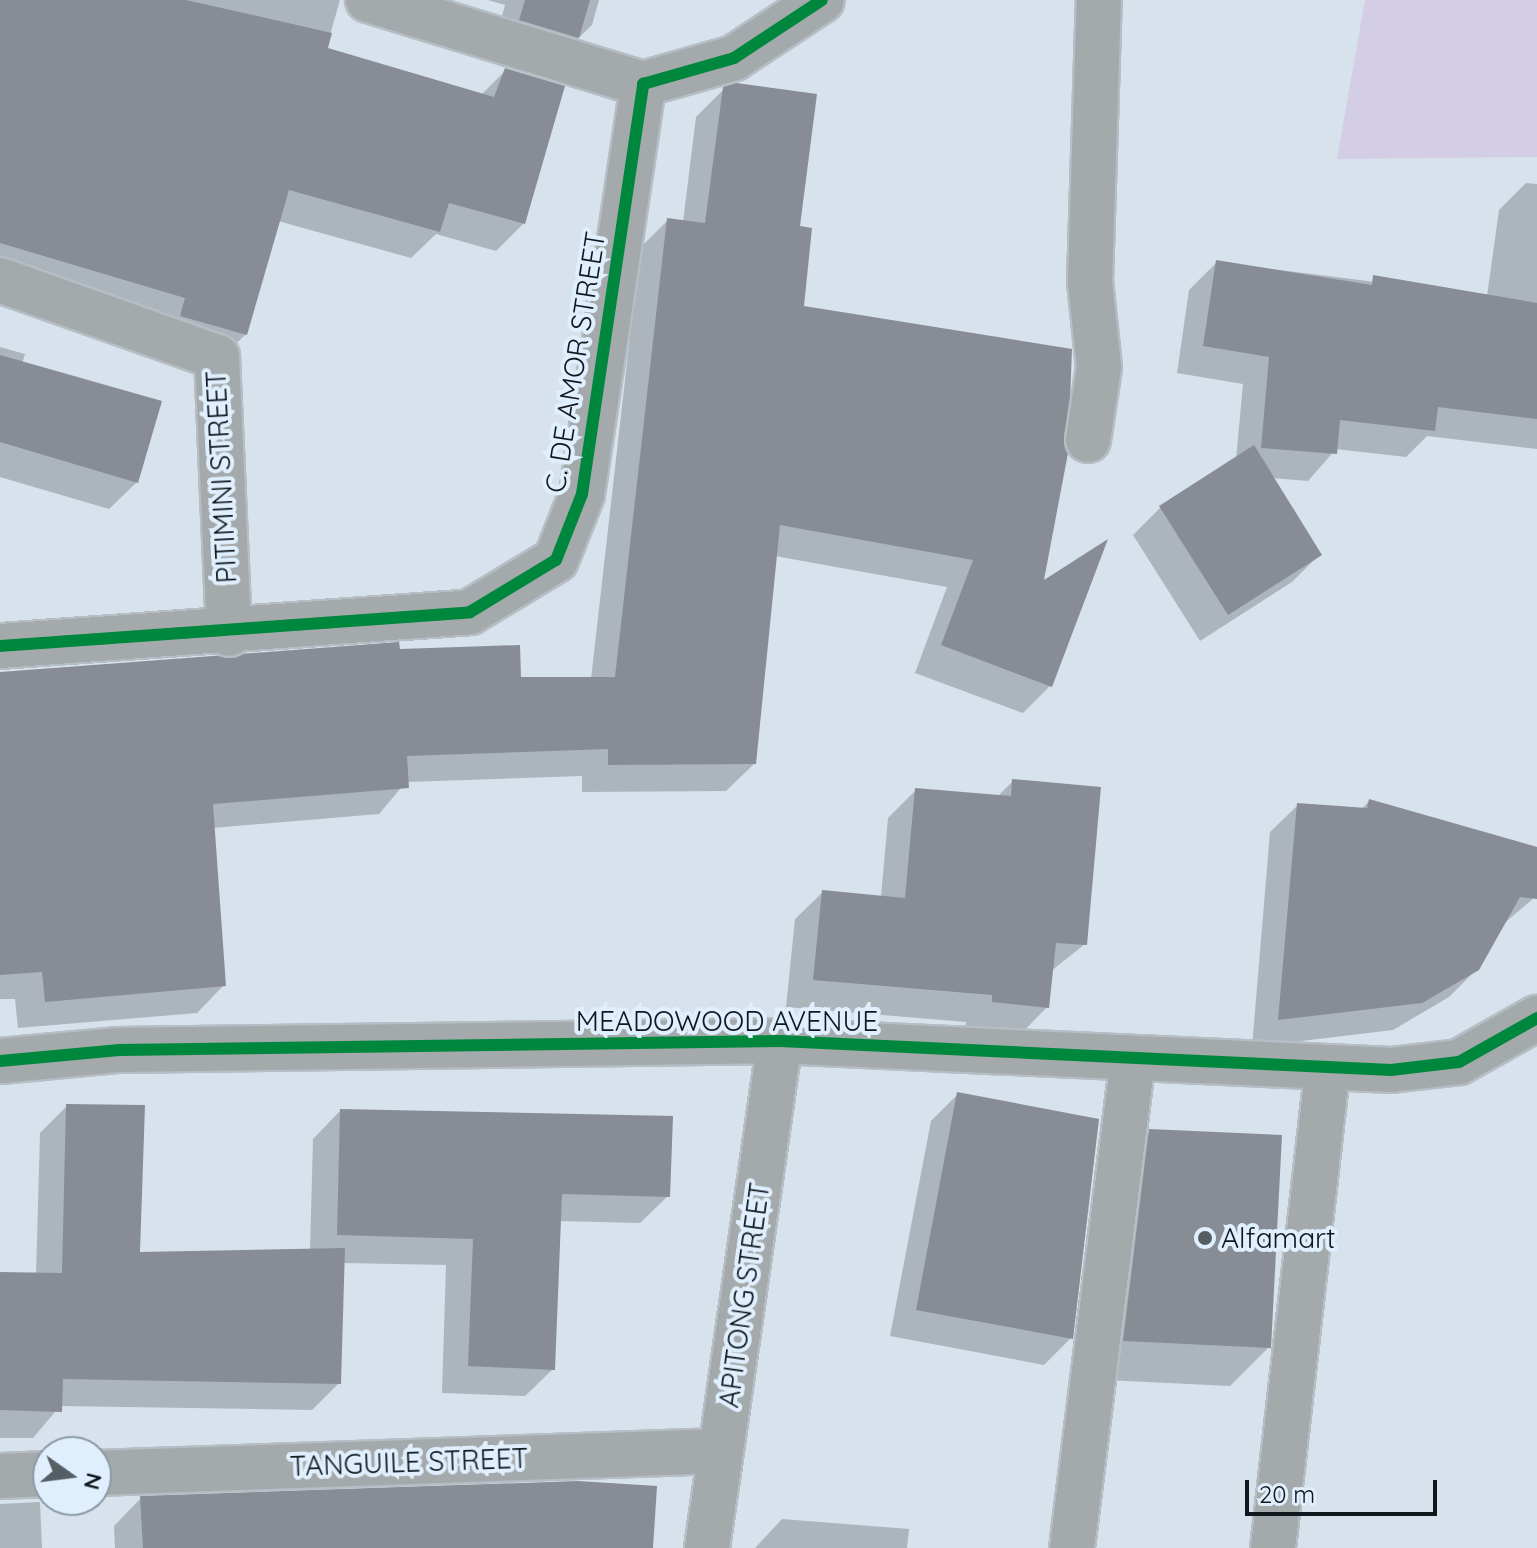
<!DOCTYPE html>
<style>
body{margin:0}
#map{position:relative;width:1537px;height:1548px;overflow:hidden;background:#d7e2ec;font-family:Quicksand,sans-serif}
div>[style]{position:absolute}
.green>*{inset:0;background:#d4cde6}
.shadow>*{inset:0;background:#0003}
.building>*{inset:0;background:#888d95}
.roads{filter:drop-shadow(2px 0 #b5bdc5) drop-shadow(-2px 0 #b5bdc5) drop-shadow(0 2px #b5bdc5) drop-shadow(0 -2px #b5bdc5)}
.minor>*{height:44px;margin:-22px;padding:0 22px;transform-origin:22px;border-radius:22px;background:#a4a9ab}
.cycleway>*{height:12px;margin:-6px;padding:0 6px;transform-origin:6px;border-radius:6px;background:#00873e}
.dots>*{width:22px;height:22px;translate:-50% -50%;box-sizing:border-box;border:4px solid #dfeffd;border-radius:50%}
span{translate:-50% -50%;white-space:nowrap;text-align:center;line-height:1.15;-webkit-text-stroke:8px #dfeffd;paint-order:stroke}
.street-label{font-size:28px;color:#10171d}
.poi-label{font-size:28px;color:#10171d}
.left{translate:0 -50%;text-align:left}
.north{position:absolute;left:32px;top:1436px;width:80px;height:80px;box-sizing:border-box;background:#dfeffd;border:2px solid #8c99a3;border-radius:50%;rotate:104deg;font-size:22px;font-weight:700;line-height:32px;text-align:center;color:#10171d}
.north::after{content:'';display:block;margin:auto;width:28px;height:36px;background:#565e65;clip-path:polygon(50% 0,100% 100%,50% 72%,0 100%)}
.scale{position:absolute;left:1245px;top:1480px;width:192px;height:36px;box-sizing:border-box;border:4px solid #10171d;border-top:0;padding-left:10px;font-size:24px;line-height:28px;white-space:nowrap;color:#10171d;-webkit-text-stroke:6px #dfeffd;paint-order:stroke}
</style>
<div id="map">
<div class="green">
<i style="clip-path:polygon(1365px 0,1537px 0,1537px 157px,1337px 159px)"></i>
</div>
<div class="shadow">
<i style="clip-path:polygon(0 0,340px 0,326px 49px,481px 95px,506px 70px,524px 223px,496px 251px,436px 234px,411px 258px,278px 221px,246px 334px,218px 361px,0 278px)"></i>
<i style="clip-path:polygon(488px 0,599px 0,592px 25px,564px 52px,493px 47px,505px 5px)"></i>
<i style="clip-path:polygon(724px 89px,798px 228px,802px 308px,1041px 584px,1050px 686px,1023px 713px,915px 673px,947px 587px,775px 556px,754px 764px,726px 791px,582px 792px,582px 776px,406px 782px,379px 814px,212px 828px,224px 985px,197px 1013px,18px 1028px,15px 999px,0 999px,0 674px,398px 651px,519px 679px,591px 679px,640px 248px,668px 220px,683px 222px,696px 117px)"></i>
<i style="clip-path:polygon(1526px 183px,1537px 184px,1537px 449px,1427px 436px,1406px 457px,1336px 449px,1308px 481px,1272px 478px,1319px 555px,1292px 582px,1200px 641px,1133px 535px,1160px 508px,1236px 459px,1243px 384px,1177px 373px,1189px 290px,1217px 262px,1487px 296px,1499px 210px)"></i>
<i style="clip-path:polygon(0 347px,25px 354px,22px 364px,137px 482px,109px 509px,0 477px)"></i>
<i style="clip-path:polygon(1013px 781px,1085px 944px,1051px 971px,1047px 1007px,1020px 1035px,965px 1029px,966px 1022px,786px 1007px,795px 919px,823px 892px,881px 897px,888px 818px,916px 790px,997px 797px)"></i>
<i style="clip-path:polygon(1369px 801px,1537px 849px,1534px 898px,1502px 925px,1477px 969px,1449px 997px,1393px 1030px,1252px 1047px,1270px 832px,1298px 805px,1361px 810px)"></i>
<i style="clip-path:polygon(958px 1094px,1071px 1338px,1044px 1365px,890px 1336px,931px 1121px)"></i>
<i style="clip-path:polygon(67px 1106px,138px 1254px,310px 1251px,313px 1139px,340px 1111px,668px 1196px,640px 1223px,559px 1221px,553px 1369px,525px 1396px,442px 1393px,446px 1265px,343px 1263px,339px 1383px,312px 1410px,60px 1406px,33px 1438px,0 1438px,0 1274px,36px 1275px,40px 1133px)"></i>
<i style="clip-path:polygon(1150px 1131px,1269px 1347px,1230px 1386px,1085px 1379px,1111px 1170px)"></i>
<i style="clip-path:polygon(141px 1498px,651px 1548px,115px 1548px,114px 1526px)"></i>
<i style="clip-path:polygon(40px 1502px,42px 1548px,0 1548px,0 1504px)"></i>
<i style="clip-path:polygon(782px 1519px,909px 1529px,907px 1548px,755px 1548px)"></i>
</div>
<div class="building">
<i style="clip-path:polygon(0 0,186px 0,332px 33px,328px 48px,494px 97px,505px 68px,565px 86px,525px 224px,449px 203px,440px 232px,289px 190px,247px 335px,180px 316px,185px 298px,0 243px)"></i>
<i style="clip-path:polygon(525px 0,590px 0,579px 38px,519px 20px)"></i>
<i style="clip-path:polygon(736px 83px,817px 94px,800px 226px,812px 228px,804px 306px,1072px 349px,1068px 453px,1044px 580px,1108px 539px,1052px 687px,941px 645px,973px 560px,780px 525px,756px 764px,608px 765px,608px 749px,407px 756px,409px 788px,213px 804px,226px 986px,45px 1002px,42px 972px,0 975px,0 672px,399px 642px,400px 649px,520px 645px,521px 677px,615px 677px,667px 218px,705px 223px,723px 87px)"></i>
<i style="clip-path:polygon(1216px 260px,1372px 285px,1373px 275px,1537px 303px,1537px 419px,1438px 407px,1435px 431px,1340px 420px,1337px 454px,1261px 448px,1269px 357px,1203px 346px)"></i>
<i style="clip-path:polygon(0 355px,162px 401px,138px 483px,0 442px)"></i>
<i style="clip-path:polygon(1254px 445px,1322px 555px,1228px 615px,1159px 506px)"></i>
<i style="clip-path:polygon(1012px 779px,1101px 787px,1087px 945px,1056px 943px,1049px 1008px,992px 1002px,992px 995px,813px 980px,822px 890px,905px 898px,915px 788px,1011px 796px)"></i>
<i style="clip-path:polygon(1369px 799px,1537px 847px,1537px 899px,1520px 897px,1479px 970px,1422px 1003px,1278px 1020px,1297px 803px,1367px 808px)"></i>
<i style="clip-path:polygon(957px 1092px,1099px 1119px,1073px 1339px,916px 1310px)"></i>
<i style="clip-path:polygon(66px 1104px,145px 1105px,140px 1252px,345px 1248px,341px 1384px,63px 1379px,62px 1412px,0 1410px,0 1272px,62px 1273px)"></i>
<i style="clip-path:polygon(340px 1109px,673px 1116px,670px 1197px,562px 1194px,555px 1370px,468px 1366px,473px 1239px,337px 1235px)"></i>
<i style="clip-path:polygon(1149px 1129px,1282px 1135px,1271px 1348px,1123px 1341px)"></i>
<i style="clip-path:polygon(578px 1481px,657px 1486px,653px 1548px,143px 1548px,140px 1496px)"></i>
</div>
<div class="roads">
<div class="minor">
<i style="left:368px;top:0;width:288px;rotate:17deg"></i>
<i style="left:0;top:280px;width:230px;rotate:19.5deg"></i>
<i style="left:217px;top:357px;width:277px;rotate:87.5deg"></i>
<i style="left:1088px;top:440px;width:74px;rotate:-81.4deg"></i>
<i style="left:1099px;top:367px;width:86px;rotate:-96deg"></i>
<i style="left:1090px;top:281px;width:281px;rotate:-88.2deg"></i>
<i style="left:0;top:646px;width:471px;rotate:-4.1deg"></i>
<i style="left:470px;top:612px;width:100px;rotate:-31.2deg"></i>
<i style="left:556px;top:560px;width:71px;rotate:-68.5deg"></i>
<i style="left:582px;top:494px;width:415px;rotate:-81.5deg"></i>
<i style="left:643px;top:84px;width:95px;rotate:-15.9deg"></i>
<i style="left:734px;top:58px;width:105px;rotate:-33.4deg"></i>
<i style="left:0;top:1061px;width:120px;rotate:-5.3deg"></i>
<i style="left:119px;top:1050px;width:661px;rotate:-0.78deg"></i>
<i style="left:780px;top:1041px;width:612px;rotate:2.72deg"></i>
<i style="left:1391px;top:1070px;width:68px;rotate:-6.7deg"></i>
<i style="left:1459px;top:1062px;width:90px;rotate:-29.4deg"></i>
<i style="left:96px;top:1473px;width:625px;rotate:-2.02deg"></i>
<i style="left:0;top:1476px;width:48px;rotate:-2.4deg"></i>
<i style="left:707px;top:1548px;width:512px;rotate:-81.81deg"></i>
<i style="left:1072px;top:1548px;width:494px;rotate:-82.9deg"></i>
<i style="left:1273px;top:1548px;width:484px;rotate:-83.5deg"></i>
</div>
</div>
<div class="cycleway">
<i style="left:0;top:646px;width:471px;rotate:-4.1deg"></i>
<i style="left:470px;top:612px;width:100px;rotate:-31.2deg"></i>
<i style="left:556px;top:560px;width:71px;rotate:-68.5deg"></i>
<i style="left:582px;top:494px;width:415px;rotate:-81.5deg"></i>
<i style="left:643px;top:84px;width:95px;rotate:-15.9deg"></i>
<i style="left:734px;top:58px;width:105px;rotate:-33.4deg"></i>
<i style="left:0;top:1061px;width:120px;rotate:-5.3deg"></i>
<i style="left:119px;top:1050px;width:661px;rotate:-0.78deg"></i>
<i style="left:780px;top:1041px;width:612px;rotate:2.72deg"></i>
<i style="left:1391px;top:1070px;width:68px;rotate:-6.7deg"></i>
<i style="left:1459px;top:1062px;width:90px;rotate:-29.4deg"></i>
</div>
<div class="dots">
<i style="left:1205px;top:1238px;background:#565e65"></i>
</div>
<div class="street-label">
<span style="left:575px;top:362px;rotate:-81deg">C. DE AMOR STREET</span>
<span style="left:221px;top:477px;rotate:-93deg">PITIMINI STREET</span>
<span style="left:727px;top:1021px">MEADOWOOD AVENUE</span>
<span style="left:744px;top:1295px;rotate:-82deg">APITONG STREET</span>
<span style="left:409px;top:1462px;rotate:-2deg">TANGUILE STREET</span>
</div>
<div class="poi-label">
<span class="left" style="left:1221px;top:1238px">Alfamart</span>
</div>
<div class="north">N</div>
<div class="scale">20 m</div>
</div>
